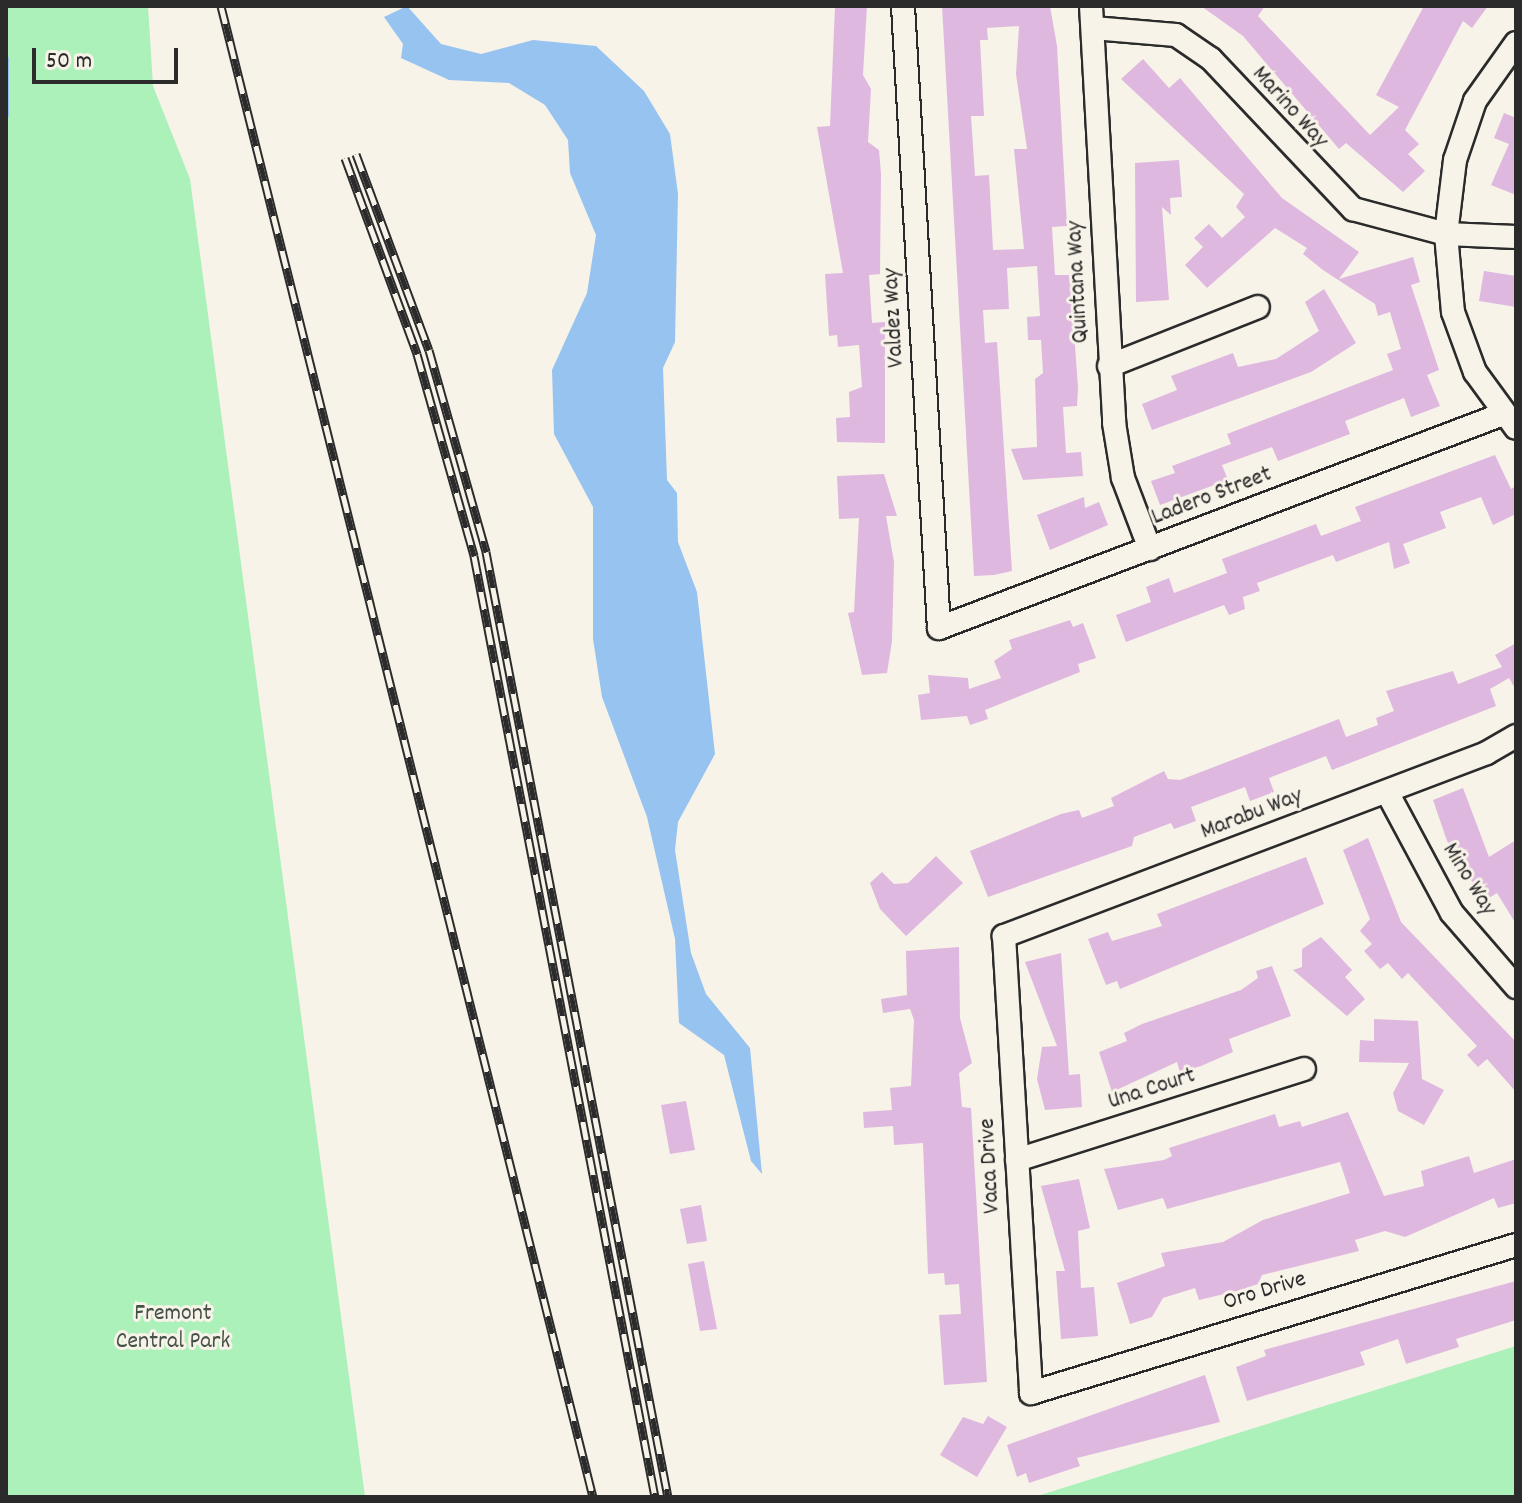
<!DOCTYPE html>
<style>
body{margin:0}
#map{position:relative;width:1522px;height:1503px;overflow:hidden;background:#f7f3e8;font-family:Dekko,sans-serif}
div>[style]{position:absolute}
.green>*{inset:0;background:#acf0ba}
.water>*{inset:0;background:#97c3f0}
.stream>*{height:6px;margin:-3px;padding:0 3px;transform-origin:3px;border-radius:3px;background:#97c3f0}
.building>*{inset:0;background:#dfb8e0}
.roads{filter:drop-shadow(2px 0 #2b2b2b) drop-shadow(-2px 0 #2b2b2b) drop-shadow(0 2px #2b2b2b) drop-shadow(0 -2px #2b2b2b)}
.minor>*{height:22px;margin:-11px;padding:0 11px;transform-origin:11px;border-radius:11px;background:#f7f3e8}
.rail>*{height:9px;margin-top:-4.5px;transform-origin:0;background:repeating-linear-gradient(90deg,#f7f3e8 0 18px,#2b2b2b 0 36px);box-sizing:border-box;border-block:2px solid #2b2b2b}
span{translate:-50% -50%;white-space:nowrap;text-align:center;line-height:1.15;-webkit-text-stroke:6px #f7f3e8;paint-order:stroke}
.street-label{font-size:24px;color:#2b2b2b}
.park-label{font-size:24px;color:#455248}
.frame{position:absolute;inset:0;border:8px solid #2b2b2b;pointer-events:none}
.scale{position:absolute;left:32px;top:48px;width:146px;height:36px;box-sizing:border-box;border:4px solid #2b2b2b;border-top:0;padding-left:10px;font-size:24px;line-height:28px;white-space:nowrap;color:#2b2b2b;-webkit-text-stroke:6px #f7f3e8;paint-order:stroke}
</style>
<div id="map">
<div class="green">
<i style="clip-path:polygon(6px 6px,148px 6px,153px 86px,190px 179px,365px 1497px,6px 1497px)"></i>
<i style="clip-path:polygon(1516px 1346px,1516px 1495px,1034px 1497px)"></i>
</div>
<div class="water">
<i style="clip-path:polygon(407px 6px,441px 44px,481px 54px,533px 40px,596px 46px,644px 91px,670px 134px,678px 194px,675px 342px,663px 368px,667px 480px,677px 493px,678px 542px,697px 592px,715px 754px,678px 822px,675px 850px,691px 953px,706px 994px,750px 1048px,762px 1174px,751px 1161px,724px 1055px,679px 1023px,675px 939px,647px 817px,602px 697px,593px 639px,593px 507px,554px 434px,552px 370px,587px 293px,596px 235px,570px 173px,568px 140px,545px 105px,509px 83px,449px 80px,401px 58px,403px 44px,384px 17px)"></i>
</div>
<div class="stream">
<i style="left:6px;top:59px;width:56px;rotate:90deg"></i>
</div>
<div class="building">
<i style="clip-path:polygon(835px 6px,867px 6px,863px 75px,871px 89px,868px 142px,879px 150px,881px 174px,880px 274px,869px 275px,872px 323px,885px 322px,885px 443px,837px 442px,836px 418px,850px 417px,849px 392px,862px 387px,859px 345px,838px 347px,837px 335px,829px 336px,825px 274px,843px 273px,817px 127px,830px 126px)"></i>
<i style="clip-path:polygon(evenodd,942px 6px,1050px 6px,1057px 46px,1067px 226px,1052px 227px,1055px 275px,1070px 275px,1078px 388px,1077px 406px,1063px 407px,1066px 453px,1081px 452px,1083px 476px,1023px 480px,1011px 449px,1037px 447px,1035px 379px,1043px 373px,1041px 340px,1028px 340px,1027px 317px,1040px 316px,1037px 266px,1007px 268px,1009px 309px,983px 310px,985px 343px,997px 342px,1012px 571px,994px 575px,974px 576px,942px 6px,1019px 26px,1016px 74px,1027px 149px,1014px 149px,1024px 249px,993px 250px,989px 175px,975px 176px,971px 116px,984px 116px,980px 40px,988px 40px,987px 28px,1019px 26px)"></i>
<i style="clip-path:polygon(1201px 6px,1265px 6px,1258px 16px,1370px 135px,1399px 107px,1376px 95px,1424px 6px,1488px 6px,1472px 28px,1463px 21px,1405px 130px,1419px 144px,1408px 154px,1425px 171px,1403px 192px,1346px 143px,1339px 149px,1243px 36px)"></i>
<i style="clip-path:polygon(1143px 59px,1169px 88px,1180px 78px,1282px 198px,1359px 252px,1339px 279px,1413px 257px,1420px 282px,1411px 285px,1439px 370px,1427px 375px,1440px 406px,1411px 417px,1404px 398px,1345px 421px,1350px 434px,1278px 461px,1272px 447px,1222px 465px,1228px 480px,1160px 505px,1151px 481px,1175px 473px,1172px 466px,1231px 444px,1227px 434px,1393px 370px,1387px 354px,1401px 349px,1390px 312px,1378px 316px,1375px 304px,1323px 270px,1303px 254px,1307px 248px,1275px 228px,1207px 288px,1185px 265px,1203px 247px,1194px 238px,1209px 224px,1222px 238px,1245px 217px,1236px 207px,1244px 194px,1121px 79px)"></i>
<i style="clip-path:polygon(1504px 113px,1516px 118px,1516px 195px,1491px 185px,1509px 144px,1494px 138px)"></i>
<i style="clip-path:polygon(1179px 160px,1182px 197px,1170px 198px,1171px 215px,1162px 207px,1169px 300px,1136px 302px,1135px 163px)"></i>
<i style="clip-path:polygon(1484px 271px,1516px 276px,1516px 307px,1479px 301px)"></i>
<i style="clip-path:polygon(1324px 289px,1356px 343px,1311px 372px,1152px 430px,1142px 404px,1177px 390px,1171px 376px,1233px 353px,1238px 367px,1276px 359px,1319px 331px,1305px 302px)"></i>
<i style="clip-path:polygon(1495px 455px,1511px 489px,1516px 486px,1516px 514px,1493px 525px,1481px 497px,1440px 512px,1446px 528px,1403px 544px,1410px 563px,1394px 569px,1389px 542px,1336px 562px,1333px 555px,1257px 583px,1260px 591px,1243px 597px,1245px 609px,1229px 615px,1224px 605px,1126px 642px,1116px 615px,1151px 602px,1146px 587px,1169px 578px,1174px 593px,1227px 573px,1222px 559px,1316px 524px,1321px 536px,1361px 521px,1355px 507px)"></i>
<i style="clip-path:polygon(884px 474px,897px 516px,886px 516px,894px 562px,892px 641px,887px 673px,862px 675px,848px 613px,854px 612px,859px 518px,839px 519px,837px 476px)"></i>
<i style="clip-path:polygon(1084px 497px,1085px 508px,1099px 502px,1108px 525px,1050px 550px,1037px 515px)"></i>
<i style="clip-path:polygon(1070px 620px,1073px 627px,1083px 623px,1096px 658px,1078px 664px,1080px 672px,985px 710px,988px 719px,970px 725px,967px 716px,921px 720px,918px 695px,930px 693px,928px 675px,968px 678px,969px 689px,1001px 678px,994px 661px,1012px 649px,1009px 640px)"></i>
<i style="clip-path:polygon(1516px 643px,1516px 690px,1509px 678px,1490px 689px,1496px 706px,1332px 770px,1326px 756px,1269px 778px,1274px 792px,1250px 801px,1245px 787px,1191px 807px,1196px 821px,1174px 829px,1171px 823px,1134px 837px,1132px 846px,988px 897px,970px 851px,1061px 814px,1079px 810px,1082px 818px,1114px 806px,1111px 798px,1164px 771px,1168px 779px,1180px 780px,1339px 719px,1346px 737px,1378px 725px,1376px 718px,1394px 711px,1386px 691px,1453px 671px,1458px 684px,1502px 667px,1495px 655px)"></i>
<i style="clip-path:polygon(1463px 788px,1489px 857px,1516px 840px,1516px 924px,1497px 893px,1484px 901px,1447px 841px,1433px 800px)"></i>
<i style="clip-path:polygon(1368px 838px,1401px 922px,1516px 1042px,1516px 1092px,1487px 1059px,1478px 1067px,1467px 1055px,1477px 1046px,1408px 973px,1402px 979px,1388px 963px,1380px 969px,1364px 951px,1372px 944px,1360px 931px,1370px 919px,1343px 850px)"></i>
<i style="clip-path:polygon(936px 856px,963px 883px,906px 936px,880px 909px,870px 883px,882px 872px,894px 884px,908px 883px)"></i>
<i style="clip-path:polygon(1306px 857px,1324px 904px,1120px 989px,1117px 981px,1106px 985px,1088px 939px,1108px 932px,1112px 941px,1162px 926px,1157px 914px)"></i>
<i style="clip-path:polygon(1321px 937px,1352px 970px,1345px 977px,1365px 999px,1347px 1016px,1293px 970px,1302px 967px,1302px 949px)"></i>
<i style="clip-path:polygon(959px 947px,960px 1018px,972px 1063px,959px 1073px,962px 1107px,971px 1108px,987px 1382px,944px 1385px,939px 1315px,961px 1314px,959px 1284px,945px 1285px,944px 1273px,928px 1274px,923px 1143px,894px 1145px,893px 1126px,864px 1128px,863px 1112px,892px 1110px,890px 1088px,911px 1086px,914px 1020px,910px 1009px,883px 1013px,881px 999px,907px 995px,906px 951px)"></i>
<i style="clip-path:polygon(1061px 953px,1069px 1075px,1080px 1074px,1082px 1107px,1045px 1110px,1037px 1079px,1042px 1047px,1057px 1046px,1025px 962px)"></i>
<i style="clip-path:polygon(1272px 966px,1291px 1016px,1229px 1039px,1233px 1052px,1201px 1066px,1180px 1072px,1177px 1062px,1112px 1092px,1099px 1052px,1127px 1041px,1124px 1033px,1142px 1024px,1241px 990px,1258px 978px,1256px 971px)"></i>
<i style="clip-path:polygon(1374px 1019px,1418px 1021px,1422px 1079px,1444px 1090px,1424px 1125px,1398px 1111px,1393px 1093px,1409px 1063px,1359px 1062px,1360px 1040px,1374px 1041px)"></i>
<i style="clip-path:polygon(686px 1101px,695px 1150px,670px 1154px,661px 1105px)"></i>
<i style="clip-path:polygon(1348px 1112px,1384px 1196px,1424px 1186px,1421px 1171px,1469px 1156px,1474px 1173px,1516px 1159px,1516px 1203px,1498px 1208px,1494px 1198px,1405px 1237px,1385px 1231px,1355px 1240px,1359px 1251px,1262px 1275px,1258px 1284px,1237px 1291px,1199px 1300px,1195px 1288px,1163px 1298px,1152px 1317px,1130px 1324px,1117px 1283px,1165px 1266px,1161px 1253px,1223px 1242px,1263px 1220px,1350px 1193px,1340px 1162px,1167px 1209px,1163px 1198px,1118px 1210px,1104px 1169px,1164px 1160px,1172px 1156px,1169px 1148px,1275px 1114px,1279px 1127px,1300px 1121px,1302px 1127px)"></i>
<i style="clip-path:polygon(1079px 1179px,1090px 1228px,1078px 1231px,1081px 1288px,1094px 1287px,1098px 1336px,1061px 1339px,1056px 1271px,1065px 1271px,1041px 1186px)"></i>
<i style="clip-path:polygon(701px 1205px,707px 1241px,687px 1244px,680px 1209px)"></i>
<i style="clip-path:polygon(704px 1261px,717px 1329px,700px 1331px,688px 1264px)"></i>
<i style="clip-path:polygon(1516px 1281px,1516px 1320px,1456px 1339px,1459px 1347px,1406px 1364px,1398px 1339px,1360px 1352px,1365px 1365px,1247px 1401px,1236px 1367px,1266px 1356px,1264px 1350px)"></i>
<i style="clip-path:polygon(1205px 1375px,1220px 1422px,1077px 1458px,1080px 1466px,1029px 1483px,1026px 1473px,1017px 1477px,1007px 1445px)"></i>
<i style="clip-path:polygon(988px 1416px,1007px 1427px,977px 1477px,940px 1455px,963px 1417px,983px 1424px)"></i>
</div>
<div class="roads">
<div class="minor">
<i style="left:903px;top:6px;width:623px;rotate:86.69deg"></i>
<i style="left:939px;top:628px;width:603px;rotate:-20.78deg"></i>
<i style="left:1091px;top:6px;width:418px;rotate:86.8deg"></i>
<i style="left:1114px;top:423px;width:56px;rotate:80.7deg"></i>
<i style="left:1123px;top:478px;width:76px;rotate:69.2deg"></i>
<i style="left:1093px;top:28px;width:83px;rotate:4.8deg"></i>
<i style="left:1176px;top:35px;width:42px;rotate:34.4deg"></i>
<i style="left:1211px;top:59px;width:207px;rotate:46.6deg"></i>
<i style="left:1353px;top:209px;width:96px;rotate:15deg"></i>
<i style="left:1446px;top:234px;width:70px;rotate:2.5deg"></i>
<i style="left:1516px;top:43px;width:71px;rotate:125.3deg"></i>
<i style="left:1475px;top:101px;width:62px;rotate:108.7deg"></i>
<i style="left:1455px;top:160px;width:75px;rotate:96.9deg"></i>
<i style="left:1446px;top:234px;width:78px;rotate:84.9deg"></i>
<i style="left:1453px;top:312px;width:64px;rotate:69.9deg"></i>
<i style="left:1475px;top:372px;width:69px;rotate:53.8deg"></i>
<i style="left:1109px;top:366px;width:160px;rotate:-21.6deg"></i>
<i style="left:1516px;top:736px;width:34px;rotate:150deg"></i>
<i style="left:1487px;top:753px;width:517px;rotate:159.25deg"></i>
<i style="left:1004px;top:936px;width:458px;rotate:86.6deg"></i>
<i style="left:1031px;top:1393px;width:507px;rotate:-16.97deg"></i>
<i style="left:1387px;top:792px;width:137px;rotate:61.8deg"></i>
<i style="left:1452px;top:913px;width:98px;rotate:49.1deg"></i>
<i style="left:1017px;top:1160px;width:301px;rotate:-17.6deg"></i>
</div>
</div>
<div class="rail">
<i style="left:221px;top:6px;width:1537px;rotate:75.99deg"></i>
<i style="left:356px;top:154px;width:209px;rotate:69.6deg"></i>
<i style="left:429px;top:350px;width:210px;rotate:74.2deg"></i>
<i style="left:486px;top:552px;width:962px;rotate:79.1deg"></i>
<i style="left:345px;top:158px;width:209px;rotate:69.8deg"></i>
<i style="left:417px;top:354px;width:210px;rotate:74.2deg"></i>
<i style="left:474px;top:556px;width:958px;rotate:79.11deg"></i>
</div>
<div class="street-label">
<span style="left:1289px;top:108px;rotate:48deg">Marino Way</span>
<span style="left:1079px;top:282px;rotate:-93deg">Quintana Way</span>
<span style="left:895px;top:318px;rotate:-93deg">Valdez Way</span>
<span style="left:1212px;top:497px;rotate:-21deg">Ladero Street</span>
<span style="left:1252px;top:815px;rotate:-21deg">Marabu Way</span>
<span style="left:1468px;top:880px;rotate:58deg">Mino Way</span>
<span style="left:1152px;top:1090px;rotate:-18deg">Una Court</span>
<span style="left:991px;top:1166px;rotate:-93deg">Vaca Drive</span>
<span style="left:1265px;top:1292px;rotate:-17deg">Oro Drive</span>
</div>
<div class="park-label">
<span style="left:173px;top:1329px">Fremont<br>Central Park</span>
</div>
<div class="frame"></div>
<div class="scale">50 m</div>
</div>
